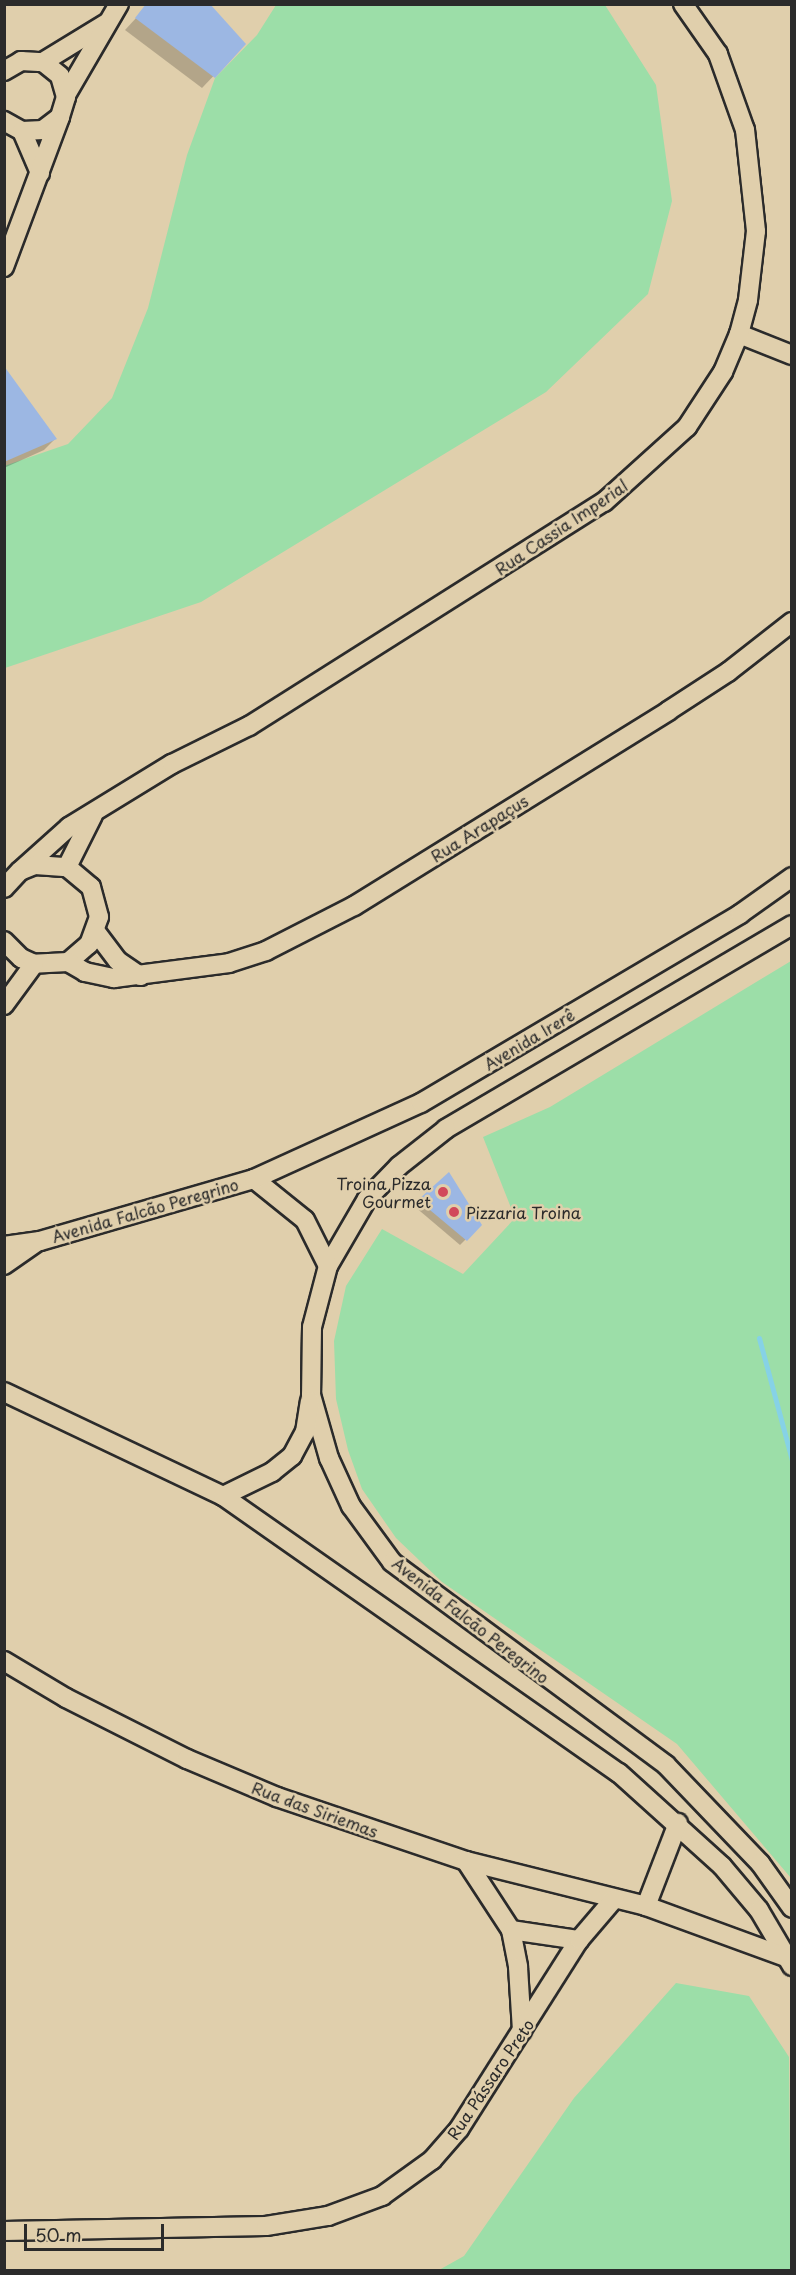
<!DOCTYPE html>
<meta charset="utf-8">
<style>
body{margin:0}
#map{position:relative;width:796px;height:2275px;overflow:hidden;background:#e0cfac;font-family:"Playpen Sans",sans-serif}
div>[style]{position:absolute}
.green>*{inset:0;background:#9cdea8}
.shadow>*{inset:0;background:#0003}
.stream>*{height:5px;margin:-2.5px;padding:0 2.5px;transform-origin:2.5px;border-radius:2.5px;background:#86d2e6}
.building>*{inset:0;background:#9cb7e3}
.roads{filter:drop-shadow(2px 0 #2b2b2b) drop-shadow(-2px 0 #2b2b2b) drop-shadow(0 2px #2b2b2b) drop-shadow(0 -2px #2b2b2b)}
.street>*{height:18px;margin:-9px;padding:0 9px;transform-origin:9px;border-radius:9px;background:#e0cfac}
.dots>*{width:16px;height:16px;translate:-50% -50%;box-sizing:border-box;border:3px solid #e0cfac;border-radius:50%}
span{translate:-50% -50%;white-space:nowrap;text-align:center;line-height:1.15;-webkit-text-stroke:5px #e0cfac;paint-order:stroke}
.street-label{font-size:16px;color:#2b2b2b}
.poi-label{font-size:16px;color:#2b2b2b}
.right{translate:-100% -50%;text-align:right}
.left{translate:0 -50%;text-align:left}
.frame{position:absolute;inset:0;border:6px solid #2b2b2b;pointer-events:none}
.scale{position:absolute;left:24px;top:2224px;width:140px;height:27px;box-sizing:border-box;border:3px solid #2b2b2b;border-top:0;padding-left:8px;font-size:18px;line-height:21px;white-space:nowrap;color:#2b2b2b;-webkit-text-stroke:4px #e0cfac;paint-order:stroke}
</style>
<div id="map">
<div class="green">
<i style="clip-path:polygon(276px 5px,605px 5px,656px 85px,672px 201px,648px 294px,546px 392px,201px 602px,5px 668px,4px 466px,68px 444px,112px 398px,148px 308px,187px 155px,215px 78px,257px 35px)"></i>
<i style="clip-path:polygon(791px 961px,791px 1878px,677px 1744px,442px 1582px,396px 1538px,362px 1489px,348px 1450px,336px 1399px,334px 1341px,346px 1286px,382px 1229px,463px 1274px,515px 1218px,483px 1137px,550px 1107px)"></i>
<i style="clip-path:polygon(676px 1983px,749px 1996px,789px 2057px,791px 2270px,439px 2270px,464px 2256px,574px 2098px)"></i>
</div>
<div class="shadow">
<i style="clip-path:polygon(149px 4px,244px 44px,202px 88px,125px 30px)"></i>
<i style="clip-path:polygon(4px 369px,55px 439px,44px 450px,4px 468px)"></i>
<i style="clip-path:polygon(419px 1201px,480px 1225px,460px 1245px,414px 1206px)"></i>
</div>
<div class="stream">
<i style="left:759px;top:1338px;width:126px;rotate:74.9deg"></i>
</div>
<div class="building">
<i style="clip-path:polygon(146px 4px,210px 4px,246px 44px,215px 78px,135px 18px)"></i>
<i style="clip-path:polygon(4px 366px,57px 439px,4px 462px)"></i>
<i style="clip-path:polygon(449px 1172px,482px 1225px,467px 1241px,418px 1200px)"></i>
</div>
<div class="roads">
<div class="street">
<i style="left:43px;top:62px;width:73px;rotate:-31.5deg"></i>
<i style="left:4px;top:71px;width:20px;rotate:-30deg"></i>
<i style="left:21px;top:61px;width:22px;rotate:3deg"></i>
<i style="left:43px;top:62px;width:22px;rotate:39deg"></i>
<i style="left:60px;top:76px;width:22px;rotate:74deg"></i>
<i style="left:66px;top:97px;width:21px;rotate:107deg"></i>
<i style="left:60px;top:117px;width:21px;rotate:143deg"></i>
<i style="left:43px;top:130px;width:21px;rotate:177deg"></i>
<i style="left:22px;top:131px;width:21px;rotate:-151deg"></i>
<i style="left:66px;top:95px;width:105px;rotate:-59.8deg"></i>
<i style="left:22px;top:131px;width:46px;rotate:66.8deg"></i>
<i style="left:4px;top:267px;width:160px;rotate:-69.5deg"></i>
<i style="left:739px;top:334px;width:57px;rotate:21.6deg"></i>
<i style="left:67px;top:867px;width:58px;rotate:-63.4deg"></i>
<i style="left:20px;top:871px;width:66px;rotate:-41.9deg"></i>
<i style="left:69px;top:827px;width:121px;rotate:-31.5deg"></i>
<i style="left:172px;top:764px;width:86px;rotate:-26.3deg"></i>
<i style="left:249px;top:726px;width:420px;rotate:-32.3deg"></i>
<i style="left:604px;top:502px;width:112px;rotate:-42.1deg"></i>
<i style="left:687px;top:427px;width:66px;rotate:-56.8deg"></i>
<i style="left:723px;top:372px;width:41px;rotate:-67.2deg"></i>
<i style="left:739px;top:334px;width:35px;rotate:-75deg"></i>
<i style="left:748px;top:300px;width:69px;rotate:-83.4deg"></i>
<i style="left:756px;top:231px;width:102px;rotate:-96.2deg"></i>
<i style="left:745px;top:130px;width:81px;rotate:-109.6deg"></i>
<i style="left:718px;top:54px;width:61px;rotate:-125deg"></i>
<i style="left:4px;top:888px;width:23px;rotate:-47deg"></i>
<i style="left:20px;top:871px;width:16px;rotate:-22deg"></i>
<i style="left:35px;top:865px;width:32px;rotate:4deg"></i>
<i style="left:67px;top:867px;width:31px;rotate:40deg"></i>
<i style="left:91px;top:887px;width:31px;rotate:75deg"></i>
<i style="left:99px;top:917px;width:29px;rotate:110deg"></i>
<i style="left:89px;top:944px;width:28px;rotate:139deg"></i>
<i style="left:68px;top:962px;width:34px;rotate:177deg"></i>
<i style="left:34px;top:964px;width:14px;rotate:-155deg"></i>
<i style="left:21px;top:958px;width:24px;rotate:-135deg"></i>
<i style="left:792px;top:925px;width:402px;rotate:149.5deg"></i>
<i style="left:446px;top:1129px;width:60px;rotate:141.8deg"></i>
<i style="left:399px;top:1166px;width:46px;rotate:134.1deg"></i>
<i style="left:367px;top:1199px;width:78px;rotate:120.2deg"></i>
<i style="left:328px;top:1266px;width:63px;rotate:104.7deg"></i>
<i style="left:312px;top:1327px;width:68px;rotate:90.8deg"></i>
<i style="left:311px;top:1395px;width:66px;rotate:74.1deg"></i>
<i style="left:329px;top:1458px;width:53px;rotate:65.4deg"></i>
<i style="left:351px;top:1506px;width:69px;rotate:53.8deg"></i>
<i style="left:392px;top:1562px;width:341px;rotate:36.5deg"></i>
<i style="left:666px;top:1765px;width:136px;rotate:46.2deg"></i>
<i style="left:760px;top:1863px;width:55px;rotate:54.6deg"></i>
<i style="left:96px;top:932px;width:36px;rotate:53deg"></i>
<i style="left:118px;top:961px;width:27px;rotate:34deg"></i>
<i style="left:68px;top:962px;width:20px;rotate:30deg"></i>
<i style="left:85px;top:972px;width:30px;rotate:12deg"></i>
<i style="left:114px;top:978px;width:116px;rotate:-7.4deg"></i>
<i style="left:229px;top:963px;width:39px;rotate:-18deg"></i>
<i style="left:266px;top:951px;width:99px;rotate:-27.1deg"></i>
<i style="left:354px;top:906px;width:370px;rotate:-31.8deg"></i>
<i style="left:668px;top:711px;width:72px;rotate:-33deg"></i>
<i style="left:728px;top:672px;width:81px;rotate:-38deg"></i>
<i style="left:4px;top:1005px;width:51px;rotate:-53.8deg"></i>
<i style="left:254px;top:1179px;width:65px;rotate:38.8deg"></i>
<i style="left:305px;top:1220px;width:51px;rotate:63.4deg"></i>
<i style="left:4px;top:1246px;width:36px;rotate:-8deg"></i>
<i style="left:40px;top:1241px;width:223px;rotate:-16.2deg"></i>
<i style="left:254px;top:1179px;width:183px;rotate:-24.5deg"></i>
<i style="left:421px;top:1103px;width:371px;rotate:-30.6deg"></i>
<i style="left:740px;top:914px;width:64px;rotate:-35.4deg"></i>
<i style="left:4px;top:1265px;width:39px;rotate:-35deg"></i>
<i style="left:4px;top:1392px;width:242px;rotate:25.4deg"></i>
<i style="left:223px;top:1496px;width:483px;rotate:35deg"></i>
<i style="left:619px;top:1773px;width:139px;rotate:42.1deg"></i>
<i style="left:722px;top:1866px;width:57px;rotate:49.9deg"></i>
<i style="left:759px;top:1910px;width:65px;rotate:59.5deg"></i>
<i style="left:223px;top:1496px;width:55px;rotate:-26.1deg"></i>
<i style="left:272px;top:1472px;width:26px;rotate:-39deg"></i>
<i style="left:292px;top:1456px;width:27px;rotate:-62deg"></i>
<i style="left:305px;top:1432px;width:31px;rotate:-81deg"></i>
<i style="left:4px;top:1661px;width:72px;rotate:30.8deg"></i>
<i style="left:66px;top:1698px;width:136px;rotate:26.8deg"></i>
<i style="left:187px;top:1759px;width:98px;rotate:22.9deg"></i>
<i style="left:277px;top:1797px;width:200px;rotate:18.7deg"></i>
<i style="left:466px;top:1861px;width:186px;rotate:14deg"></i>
<i style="left:646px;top:1906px;width:151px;rotate:20.1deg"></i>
<i style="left:466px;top:1861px;width:82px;rotate:56.9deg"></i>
<i style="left:511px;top:1930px;width:69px;rotate:8.4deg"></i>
<i style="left:646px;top:1906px;width:89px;rotate:-68.9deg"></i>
<i style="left:511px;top:1930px;width:38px;rotate:79deg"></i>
<i style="left:518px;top:1967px;width:64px;rotate:86.4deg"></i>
<i style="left:4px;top:2231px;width:262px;rotate:-1.1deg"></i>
<i style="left:266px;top:2226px;width:63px;rotate:-9.2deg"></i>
<i style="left:328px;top:2216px;width:58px;rotate:-20.3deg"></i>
<i style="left:382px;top:2196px;width:62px;rotate:-35.8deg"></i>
<i style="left:432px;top:2160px;width:41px;rotate:-48.9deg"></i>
<i style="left:459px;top:2129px;width:224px;rotate:-57.6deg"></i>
<i style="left:579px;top:1940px;width:54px;rotate:-49.5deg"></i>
</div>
</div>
<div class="dots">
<i style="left:443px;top:1192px;background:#d1495b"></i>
<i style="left:454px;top:1212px;background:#d1495b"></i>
</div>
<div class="street-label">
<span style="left:561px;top:527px;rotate:-34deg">Rua Cassia Imperial</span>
<span style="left:479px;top:828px;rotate:-32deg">Rua Arapaçus</span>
<span style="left:529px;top:1039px;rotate:-31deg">Avenida Irerê</span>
<span style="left:145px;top:1210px;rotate:-16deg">Avenida Falcão Peregrino</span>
<span style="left:471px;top:1620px;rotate:38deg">Avenida Falcão Peregrino</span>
<span style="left:315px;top:1809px;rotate:20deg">Rua das Siriemas</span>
<span style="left:490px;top:2079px;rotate:-56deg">Rua Pássaro Preto</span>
</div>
<div class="poi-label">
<span class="right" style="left:431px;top:1192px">Troina Pizza<br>Gourmet</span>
<span class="left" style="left:466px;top:1212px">Pizzaria Troina</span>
</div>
<div class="frame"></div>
<div class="scale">50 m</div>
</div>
